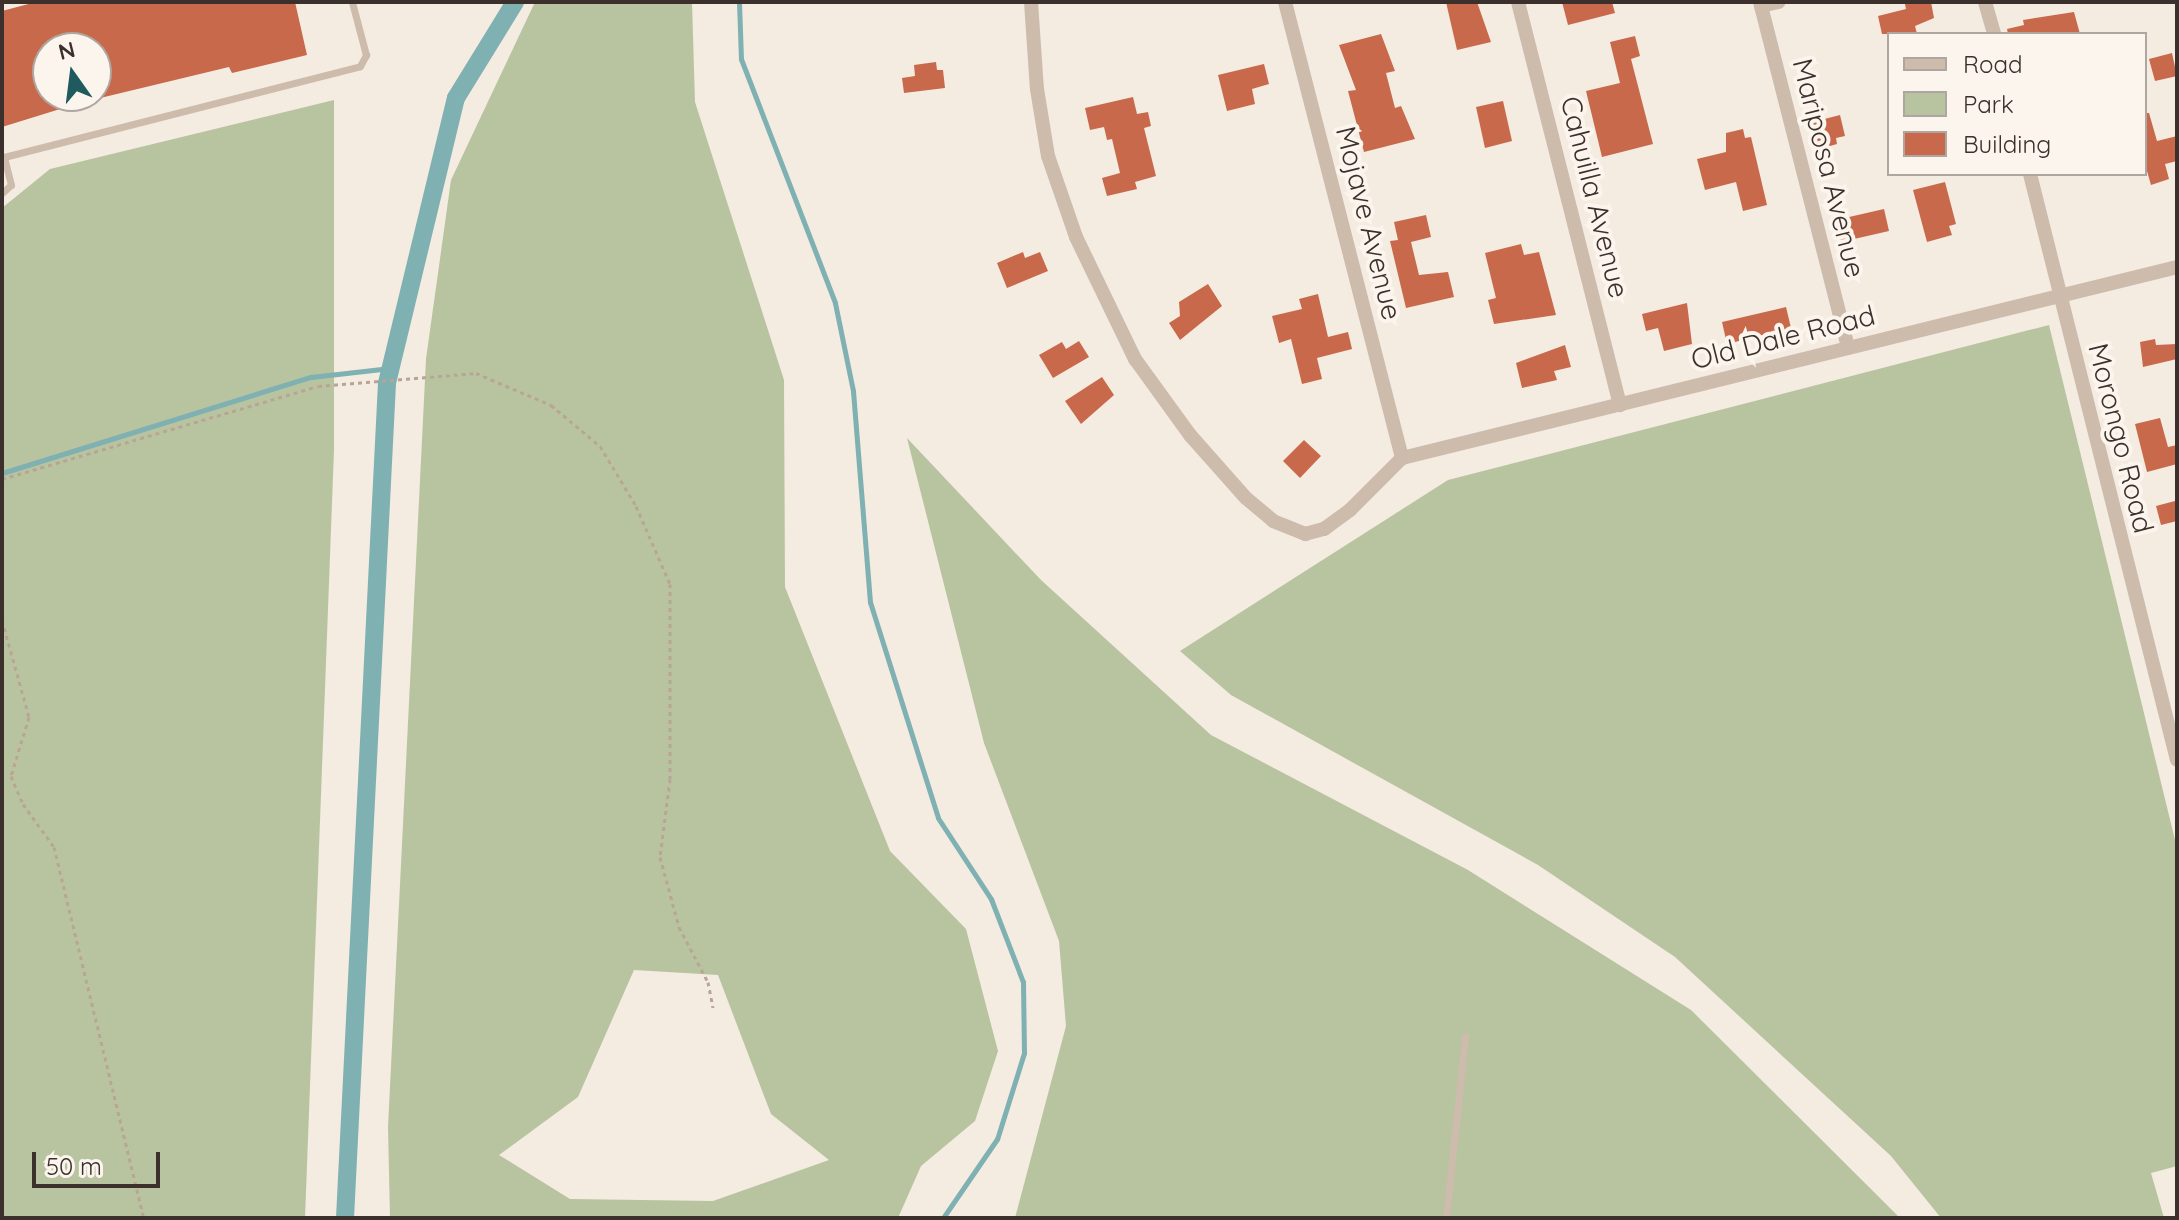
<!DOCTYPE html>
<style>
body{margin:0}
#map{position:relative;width:2179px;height:1220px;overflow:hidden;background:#f4ebe1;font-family:Quicksand,sans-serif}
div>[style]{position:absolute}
.green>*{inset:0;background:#b8c4a0}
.stream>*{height:5px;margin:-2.5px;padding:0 2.5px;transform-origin:2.5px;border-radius:2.5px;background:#7fb0b2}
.canal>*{height:18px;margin:-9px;padding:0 9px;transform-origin:9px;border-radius:9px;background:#7fb0b2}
.building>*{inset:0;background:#c8694b}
.path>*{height:3px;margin-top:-1.5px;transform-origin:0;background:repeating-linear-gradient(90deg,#b9a596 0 4px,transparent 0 8px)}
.lane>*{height:7px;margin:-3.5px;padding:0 3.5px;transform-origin:3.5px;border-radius:3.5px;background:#cdbbac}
.street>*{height:14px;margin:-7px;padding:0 7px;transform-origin:7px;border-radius:7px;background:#cdbbac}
span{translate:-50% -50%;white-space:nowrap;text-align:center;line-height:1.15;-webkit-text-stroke:8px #fbf5ee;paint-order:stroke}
.street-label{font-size:28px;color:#3b302b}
.frame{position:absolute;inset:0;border:4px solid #3b302b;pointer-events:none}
.legend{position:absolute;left:1887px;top:32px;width:260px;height:144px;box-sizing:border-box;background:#fbf5ee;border:2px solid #aea6a0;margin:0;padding:10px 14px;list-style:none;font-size:24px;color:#3b302b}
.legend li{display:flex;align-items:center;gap:16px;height:40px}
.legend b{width:40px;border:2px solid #aea6a0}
.north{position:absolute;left:32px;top:32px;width:80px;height:80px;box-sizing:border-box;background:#fbf5ee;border:2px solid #aea6a0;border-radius:50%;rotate:346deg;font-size:22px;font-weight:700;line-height:32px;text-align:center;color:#3b302b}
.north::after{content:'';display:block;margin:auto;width:28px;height:36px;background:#1f5a5e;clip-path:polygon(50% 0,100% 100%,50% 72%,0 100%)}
.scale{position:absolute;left:32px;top:1152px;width:128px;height:36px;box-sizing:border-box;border:4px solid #3b302b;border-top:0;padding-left:10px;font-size:24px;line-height:28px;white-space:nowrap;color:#3b302b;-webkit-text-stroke:6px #fbf5ee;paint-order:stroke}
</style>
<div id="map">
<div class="green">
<i style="clip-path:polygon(evenodd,535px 2px,692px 2px,695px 102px,784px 380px,785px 587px,890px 851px,966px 929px,998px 1051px,975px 1121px,921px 1166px,898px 1218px,390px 1218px,388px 1127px,426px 359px,451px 180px,535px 2px,634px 970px,718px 975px,771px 1114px,829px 1160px,713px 1201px,570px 1199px,499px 1155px,578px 1097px,634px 970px)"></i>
<i style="clip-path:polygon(334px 100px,334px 450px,305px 1218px,2px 1218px,2px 208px,50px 169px)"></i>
<i style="clip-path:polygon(2049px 325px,2177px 848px,2177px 1166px,2151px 1173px,2164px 1218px,1941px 1218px,1891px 1156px,1675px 957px,1538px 865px,1231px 695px,1180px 651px,1448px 480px)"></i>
<i style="clip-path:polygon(907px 438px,1041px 580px,1211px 735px,1468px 870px,1691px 1010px,1900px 1218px,1015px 1218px,1066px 1026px,1059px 941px,984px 743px)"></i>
</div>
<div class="stream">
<i style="left:739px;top:2px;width:57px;rotate:88deg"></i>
<i style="left:741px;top:59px;width:261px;rotate:68.9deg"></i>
<i style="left:835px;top:303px;width:90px;rotate:78.4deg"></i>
<i style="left:853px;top:391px;width:212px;rotate:85.4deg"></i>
<i style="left:870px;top:602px;width:226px;rotate:72.5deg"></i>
<i style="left:938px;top:818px;width:97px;rotate:56.8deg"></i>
<i style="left:991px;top:899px;width:89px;rotate:68.9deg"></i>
<i style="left:1023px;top:982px;width:71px;rotate:89.2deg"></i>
<i style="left:1024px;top:1053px;width:90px;rotate:107.4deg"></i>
<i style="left:997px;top:1139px;width:96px;rotate:124.4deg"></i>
<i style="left:2px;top:473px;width:324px;rotate:-17.3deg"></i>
<i style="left:311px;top:377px;width:80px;rotate:-6.5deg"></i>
</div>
<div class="canal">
<i style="left:345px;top:1218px;width:836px;rotate:-87.12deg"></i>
<i style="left:387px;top:383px;width:293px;rotate:-76.4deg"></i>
<i style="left:456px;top:98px;width:113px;rotate:-58.4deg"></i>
</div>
<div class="building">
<i style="clip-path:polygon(36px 2px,295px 2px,307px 55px,232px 73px,229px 67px,96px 99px,96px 48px,48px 48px,48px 96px,86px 96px,86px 101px,2px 127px,2px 11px)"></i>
<i style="clip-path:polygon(1446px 2px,1477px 2px,1491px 42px,1457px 50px)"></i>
<i style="clip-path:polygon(1562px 2px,1612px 2px,1615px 13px,1568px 25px)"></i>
<i style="clip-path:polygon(1931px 2px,1934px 18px,1915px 26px,1917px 34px,1882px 34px,1878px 16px,1906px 9px,1905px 4px)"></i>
<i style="clip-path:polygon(2074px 12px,2080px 34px,2008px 34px,2007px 29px,2024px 25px,2023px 20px)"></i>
<i style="clip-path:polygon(1381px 34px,1395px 71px,1386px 73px,1395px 108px,1401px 106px,1415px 139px,1364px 152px,1348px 91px,1356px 90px,1339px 45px)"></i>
<i style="clip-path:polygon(1635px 36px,1640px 56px,1631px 59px,1653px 144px,1602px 157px,1586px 91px,1620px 83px,1610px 42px)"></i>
<i style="clip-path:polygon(2172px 53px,2177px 76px,2155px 81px,2149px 59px)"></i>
<i style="clip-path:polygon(936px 62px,937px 70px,943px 70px,945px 88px,904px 93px,902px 78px,915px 76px,914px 65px)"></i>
<i style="clip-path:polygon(1264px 64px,1269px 84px,1252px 89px,1255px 104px,1227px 111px,1218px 75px)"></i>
<i style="clip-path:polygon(1133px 97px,1137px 114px,1148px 112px,1151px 126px,1144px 128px,1156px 176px,1135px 182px,1137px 189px,1107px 196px,1102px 178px,1120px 173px,1112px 139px,1107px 140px,1104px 127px,1090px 130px,1085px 108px)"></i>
<i style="clip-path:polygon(1503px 101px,1512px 141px,1485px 148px,1476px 107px)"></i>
<i style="clip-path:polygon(2145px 113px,2149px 113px,2157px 141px,2177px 136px,2177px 161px,2165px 164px,2169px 179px,2151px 185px,2145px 164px)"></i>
<i style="clip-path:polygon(1840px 115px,1845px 136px,1836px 138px,1837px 144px,1816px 150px,1809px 123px)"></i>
<i style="clip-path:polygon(1743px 129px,1745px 138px,1751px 137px,1767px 205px,1743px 211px,1736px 182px,1705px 190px,1697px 159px,1726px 152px,1726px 133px)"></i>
<i style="clip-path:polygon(1945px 182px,1956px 224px,1949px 226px,1952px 235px,1927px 242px,1913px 190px)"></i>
<i style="clip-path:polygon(1884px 209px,1889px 231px,1841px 242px,1836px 220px)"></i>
<i style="clip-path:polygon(1426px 215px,1431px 237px,1411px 242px,1419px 275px,1448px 272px,1454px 297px,1406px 308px,1390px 241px,1398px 240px,1394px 222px)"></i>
<i style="clip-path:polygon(1521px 244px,1524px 255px,1539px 252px,1556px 315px,1494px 324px,1488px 300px,1496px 298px,1485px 253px)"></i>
<i style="clip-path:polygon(1023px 252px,1025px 258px,1040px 252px,1048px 271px,1007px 288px,997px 263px)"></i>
<i style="clip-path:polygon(1208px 284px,1222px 306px,1180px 340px,1169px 323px,1180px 316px,1179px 302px)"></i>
<i style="clip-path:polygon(1318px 294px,1328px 337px,1348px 332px,1352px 349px,1317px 358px,1322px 379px,1302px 384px,1291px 339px,1279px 343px,1272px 316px,1302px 309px,1299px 299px)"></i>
<i style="clip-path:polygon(1687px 303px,1692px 344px,1664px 351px,1658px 328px,1646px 331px,1642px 314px)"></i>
<i style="clip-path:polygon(1786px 307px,1791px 328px,1727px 344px,1722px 322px)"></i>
<i style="clip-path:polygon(2155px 339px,2156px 345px,2177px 344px,2177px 359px,2143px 367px,2140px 342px)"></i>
<i style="clip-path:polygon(1079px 341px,1089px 357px,1053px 378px,1039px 355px,1062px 342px,1066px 349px)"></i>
<i style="clip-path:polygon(1565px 345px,1571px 367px,1554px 371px,1557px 380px,1522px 388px,1516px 363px)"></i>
<i style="clip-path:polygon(1102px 377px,1114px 395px,1081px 424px,1065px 401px)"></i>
<i style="clip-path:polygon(2160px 418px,2168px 447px,2177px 445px,2177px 464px,2147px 472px,2135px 424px)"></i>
<i style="clip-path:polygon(1304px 440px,1321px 456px,1300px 478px,1283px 461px)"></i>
<i style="clip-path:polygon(2175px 501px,2177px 521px,2161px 525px,2156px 506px)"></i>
</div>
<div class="path">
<i style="left:2px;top:479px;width:329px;rotate:-16.4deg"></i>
<i style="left:318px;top:386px;width:159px;rotate:-4.7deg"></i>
<i style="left:476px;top:373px;width:82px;rotate:23.1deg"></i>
<i style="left:551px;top:405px;width:64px;rotate:39.9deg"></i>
<i style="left:600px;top:446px;width:70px;rotate:59deg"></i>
<i style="left:636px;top:506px;width:85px;rotate:66.4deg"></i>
<i style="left:670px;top:584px;width:195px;rotate:90deg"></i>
<i style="left:670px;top:779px;width:79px;rotate:97.3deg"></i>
<i style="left:660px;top:857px;width:73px;rotate:74.8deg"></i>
<i style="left:679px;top:927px;width:62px;rotate:62.2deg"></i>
<i style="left:708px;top:982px;width:26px;rotate:79deg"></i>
<i style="left:2px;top:620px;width:101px;rotate:74.4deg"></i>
<i style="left:29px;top:717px;width:62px;rotate:107deg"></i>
<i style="left:11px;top:776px;width:30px;rotate:67deg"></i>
<i style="left:23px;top:804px;width:53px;rotate:54.2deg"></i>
<i style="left:54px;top:847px;width:382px;rotate:76.4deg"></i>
</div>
<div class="lane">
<i style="left:2px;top:193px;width:12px;rotate:-42deg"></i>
<i style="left:11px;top:185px;width:29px;rotate:-104deg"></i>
<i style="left:4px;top:157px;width:367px;rotate:-14.3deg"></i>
<i style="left:360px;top:66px;width:13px;rotate:-61deg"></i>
<i style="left:366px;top:55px;width:55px;rotate:-104.8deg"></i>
<i style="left:1446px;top:1218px;width:183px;rotate:-84deg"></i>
</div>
<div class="street">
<i style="left:1031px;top:2px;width:87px;rotate:86.1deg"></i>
<i style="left:1037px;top:89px;width:68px;rotate:80.7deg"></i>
<i style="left:1048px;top:156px;width:86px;rotate:70.9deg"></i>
<i style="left:1076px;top:237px;width:136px;rotate:64.2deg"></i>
<i style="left:1135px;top:359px;width:94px;rotate:54.1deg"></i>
<i style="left:1190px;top:435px;width:84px;rotate:48.4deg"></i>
<i style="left:1246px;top:498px;width:35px;rotate:40deg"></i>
<i style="left:1273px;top:521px;width:35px;rotate:22deg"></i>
<i style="left:1305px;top:534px;width:20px;rotate:-15deg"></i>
<i style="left:1324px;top:529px;width:32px;rotate:-36deg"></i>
<i style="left:1350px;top:510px;width:74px;rotate:-45deg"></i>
<i style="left:1285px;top:2px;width:471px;rotate:75.6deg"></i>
<i style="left:1518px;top:2px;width:416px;rotate:75.8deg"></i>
<i style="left:1760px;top:2px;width:356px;rotate:75.7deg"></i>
<i style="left:1985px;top:2px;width:33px;rotate:74deg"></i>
<i style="left:1761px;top:6px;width:18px;rotate:-13deg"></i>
<i style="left:2030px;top:174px;width:604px;rotate:75.92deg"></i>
<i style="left:1402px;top:458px;width:798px;rotate:-13.84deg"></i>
</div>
<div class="street-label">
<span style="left:1829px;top:168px;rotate:76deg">Mariposa Avenue</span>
<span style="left:1595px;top:197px;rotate:76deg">Cahuilla Avenue</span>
<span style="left:1369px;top:223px;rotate:76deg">Mojave Avenue</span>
<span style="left:1783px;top:337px;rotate:-14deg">Old Dale Road</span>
<span style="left:2121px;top:438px;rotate:76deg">Morongo Road</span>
</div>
<div class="frame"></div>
<ul class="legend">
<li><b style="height:10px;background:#cdbbac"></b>Road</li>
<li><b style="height:22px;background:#b8c4a0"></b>Park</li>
<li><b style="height:22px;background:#c8694b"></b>Building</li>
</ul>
<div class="north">N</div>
<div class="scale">50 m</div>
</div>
